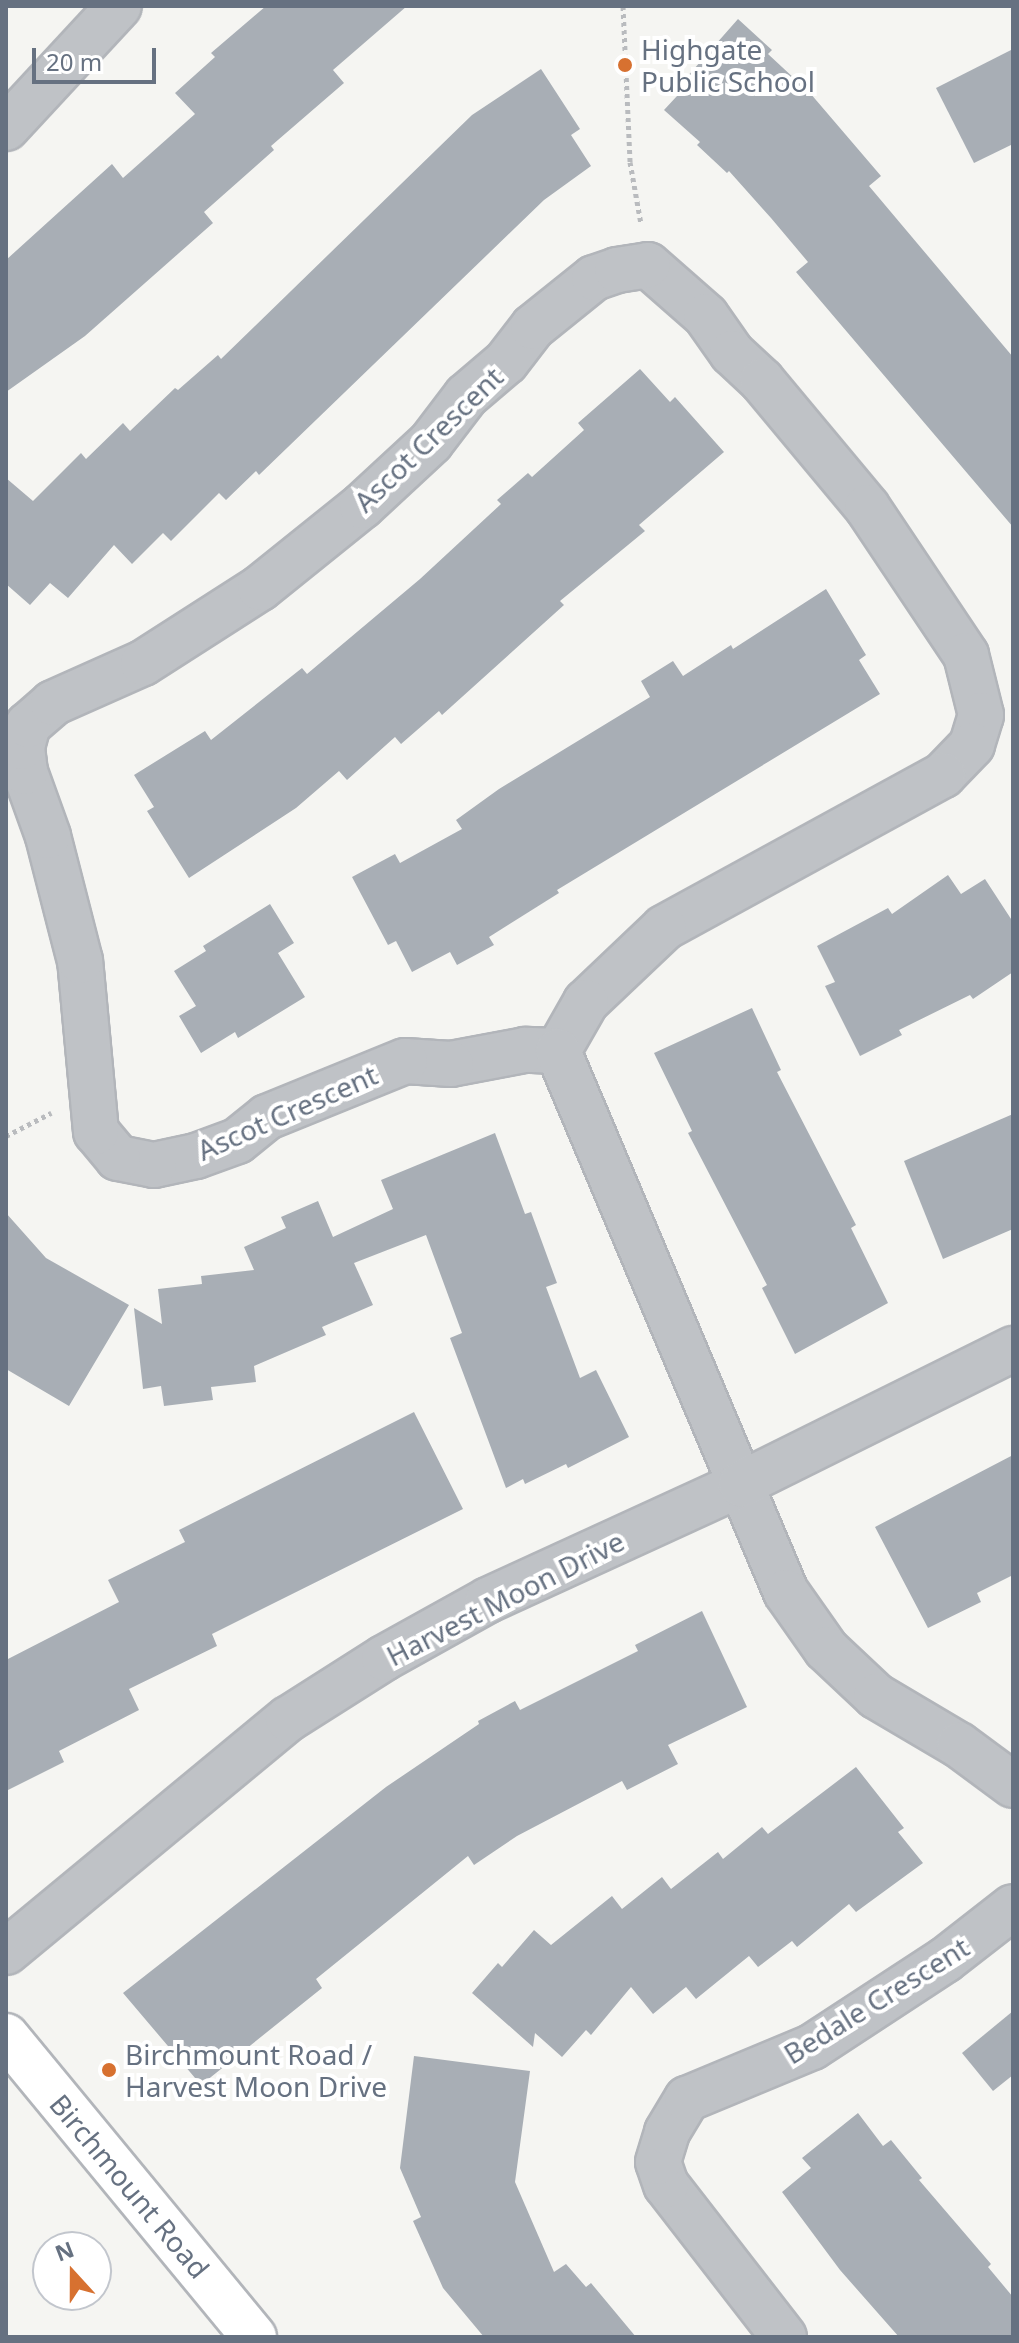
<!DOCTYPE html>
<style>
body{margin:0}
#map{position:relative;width:1019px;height:2343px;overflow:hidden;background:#f5f5f2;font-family:"Noto Sans",sans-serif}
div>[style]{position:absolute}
.building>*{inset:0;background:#a8aeb5}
.path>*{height:5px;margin-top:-2.5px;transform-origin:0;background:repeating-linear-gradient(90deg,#b9bbbe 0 4px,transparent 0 8px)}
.roads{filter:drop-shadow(2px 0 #b2b5ba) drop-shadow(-2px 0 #b2b5ba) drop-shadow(0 2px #b2b5ba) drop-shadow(0 -2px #b2b5ba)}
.minor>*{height:44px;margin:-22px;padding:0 22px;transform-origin:22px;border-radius:22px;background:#bfc2c6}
.major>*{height:44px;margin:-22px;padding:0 22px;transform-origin:22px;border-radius:22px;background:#fff}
.dots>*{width:22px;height:22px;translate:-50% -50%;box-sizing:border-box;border:4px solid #fff;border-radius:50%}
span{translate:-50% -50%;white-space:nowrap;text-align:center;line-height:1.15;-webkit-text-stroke:8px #fff;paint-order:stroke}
.poi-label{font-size:28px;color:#667181}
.left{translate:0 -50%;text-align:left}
.street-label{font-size:28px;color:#667181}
.frame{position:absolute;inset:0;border:8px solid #667181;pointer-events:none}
.north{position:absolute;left:32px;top:2231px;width:80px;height:80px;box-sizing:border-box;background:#fff;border:2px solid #c2c6cd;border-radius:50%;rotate:339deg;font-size:22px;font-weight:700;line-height:32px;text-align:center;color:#667181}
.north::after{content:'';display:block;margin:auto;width:28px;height:36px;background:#d77130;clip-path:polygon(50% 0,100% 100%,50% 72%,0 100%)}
.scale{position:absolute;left:32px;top:48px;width:124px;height:36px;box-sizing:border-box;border:4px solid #667181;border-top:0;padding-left:10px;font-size:24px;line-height:28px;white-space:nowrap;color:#667181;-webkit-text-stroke:6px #fff;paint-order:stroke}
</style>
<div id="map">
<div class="building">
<i style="clip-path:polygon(266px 6px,407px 6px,333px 70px,344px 83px,271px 146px,274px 150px,204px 212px,213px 223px,85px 336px,6px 392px,6px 260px,112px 164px,123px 178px,195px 114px,175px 93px,215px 57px,211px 53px)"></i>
<i style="clip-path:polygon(738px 19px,772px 50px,768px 54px,810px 93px,881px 176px,869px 186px,1013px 357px,1013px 527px,796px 272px,808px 262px,771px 218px,729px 171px,727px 173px,697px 145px,700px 142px,664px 110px,690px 82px,686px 78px)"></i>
<i style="clip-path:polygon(1013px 49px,1013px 144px,974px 163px,936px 88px)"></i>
<i style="clip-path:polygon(541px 69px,580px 129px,571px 135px,591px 166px,544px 200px,259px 475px,256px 471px,226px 500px,219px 493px,171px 541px,163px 533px,132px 564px,114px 545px,68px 598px,50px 583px,30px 605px,6px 584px,6px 478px,33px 501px,81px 453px,86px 459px,123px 423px,130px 431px,175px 388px,178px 390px,218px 355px,221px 359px,472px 115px)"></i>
<i style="clip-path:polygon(640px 369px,670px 402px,675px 397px,724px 452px,639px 525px,645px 531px,560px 601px,564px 605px,442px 715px,439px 711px,401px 744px,395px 737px,347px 780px,339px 771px,296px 808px,189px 878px,147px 811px,154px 807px,134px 775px,205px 731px,211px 740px,302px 668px,307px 674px,420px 579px,501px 504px,497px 500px,528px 473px,532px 477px,584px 430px,578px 423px)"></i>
<i style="clip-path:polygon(826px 589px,866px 655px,859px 660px,880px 694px,557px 890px,559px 893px,489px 937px,494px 945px,457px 965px,450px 952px,412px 972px,396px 941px,388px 945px,352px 877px,395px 854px,400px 863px,462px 829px,456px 820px,499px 789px,650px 697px,641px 681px,673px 661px,683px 676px,731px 645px,733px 649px)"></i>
<i style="clip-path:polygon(948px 875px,961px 894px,985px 879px,1013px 922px,1013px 972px,973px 999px,970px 995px,899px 1030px,902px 1035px,860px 1056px,825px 986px,835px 982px,817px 946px,888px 908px,892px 914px)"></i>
<i style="clip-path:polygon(270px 904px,294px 943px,278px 953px,305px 997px,238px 1038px,235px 1032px,201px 1053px,179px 1016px,196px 1006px,174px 971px,206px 951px,203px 946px)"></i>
<i style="clip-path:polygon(752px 1008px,781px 1070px,777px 1072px,856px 1225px,851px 1228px,888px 1303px,795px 1354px,762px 1288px,767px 1285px,688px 1133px,692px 1131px,654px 1053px)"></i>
<i style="clip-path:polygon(1013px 1114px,1013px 1229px,943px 1259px,904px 1161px)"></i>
<i style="clip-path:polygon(495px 1133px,525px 1214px,531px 1212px,557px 1283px,546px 1287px,580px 1378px,596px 1370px,629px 1437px,568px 1468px,566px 1464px,525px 1484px,523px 1479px,506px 1488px,450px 1338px,462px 1333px,426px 1235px,354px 1263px,373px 1305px,322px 1327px,326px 1335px,254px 1366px,256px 1382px,211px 1387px,213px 1400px,164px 1406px,161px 1386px,143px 1389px,134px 1308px,162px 1324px,158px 1289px,202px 1284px,201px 1276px,254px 1270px,244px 1247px,286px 1228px,281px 1217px,318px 1201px,333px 1237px,393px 1209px,381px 1180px)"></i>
<i style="clip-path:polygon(6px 1213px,46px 1258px,129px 1305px,69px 1406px,6px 1369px)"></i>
<i style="clip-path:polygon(414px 1412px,463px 1509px,212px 1634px,217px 1646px,129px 1689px,139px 1710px,59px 1751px,64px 1762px,6px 1791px,6px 1660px,119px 1602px,108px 1580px,185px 1542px,179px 1530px)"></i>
<i style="clip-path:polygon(1013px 1455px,1013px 1575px,977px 1593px,981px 1602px,928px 1628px,875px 1527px)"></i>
<i style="clip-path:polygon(702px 1611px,747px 1707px,668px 1745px,678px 1764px,627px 1790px,622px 1781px,517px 1836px,474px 1865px,468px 1856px,316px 1979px,322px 1988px,201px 2085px,123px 1993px,386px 1787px,479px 1724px,478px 1721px,515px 1701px,520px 1710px,638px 1651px,635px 1645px)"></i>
<i style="clip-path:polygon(856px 1767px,904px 1828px,898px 1832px,923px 1863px,856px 1912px,849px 1904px,797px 1947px,792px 1941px,758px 1967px,749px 1956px,696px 1999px,686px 1987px,653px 2014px,631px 1987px,591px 2035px,586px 2030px,562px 2057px,535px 2033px,533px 2047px,472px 1993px,498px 1963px,502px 1967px,534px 1930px,551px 1945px,612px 1896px,622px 1909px,662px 1877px,671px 1889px,718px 1852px,723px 1859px,762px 1827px,768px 1834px)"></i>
<i style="clip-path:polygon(1013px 2011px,1013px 2075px,993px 2091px,962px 2053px)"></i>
<i style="clip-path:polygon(414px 2056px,530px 2071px,515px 2182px,554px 2272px,566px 2264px,586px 2287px,591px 2283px,636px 2337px,484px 2337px,443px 2288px,413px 2221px,421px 2217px,400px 2168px)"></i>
<i style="clip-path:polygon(858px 2113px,883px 2146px,891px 2140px,922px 2178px,919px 2180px,991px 2264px,988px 2267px,1013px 2297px,1013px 2337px,899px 2337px,840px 2270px,782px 2192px,811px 2168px,802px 2158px)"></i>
</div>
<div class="path">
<i style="left:623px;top:6px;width:156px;rotate:87.4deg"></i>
<i style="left:630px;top:162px;width:63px;rotate:79.9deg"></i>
<i style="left:6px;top:1136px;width:51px;rotate:-27.1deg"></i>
</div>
<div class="roads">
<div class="minor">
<i style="left:6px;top:128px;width:166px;rotate:-47.2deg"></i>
<i style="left:648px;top:265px;width:77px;rotate:41.3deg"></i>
<i style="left:706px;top:316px;width:45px;rotate:54.9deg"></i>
<i style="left:732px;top:353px;width:41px;rotate:43deg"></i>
<i style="left:762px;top:381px;width:164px;rotate:50.2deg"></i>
<i style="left:867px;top:507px;width:178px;rotate:56.2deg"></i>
<i style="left:966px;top:655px;width:62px;rotate:76deg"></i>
<i style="left:981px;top:715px;width:31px;rotate:107deg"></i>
<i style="left:972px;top:745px;width:42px;rotate:134deg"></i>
<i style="left:943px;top:775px;width:318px;rotate:151.3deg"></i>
<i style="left:664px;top:928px;width:108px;rotate:136.5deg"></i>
<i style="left:586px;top:1002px;width:56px;rotate:119.7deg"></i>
<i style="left:558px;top:1051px;width:33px;rotate:-178deg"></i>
<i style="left:525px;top:1050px;width:75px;rotate:169.3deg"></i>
<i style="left:451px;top:1064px;width:46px;rotate:-176.3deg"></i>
<i style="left:405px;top:1061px;width:149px;rotate:157.9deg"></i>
<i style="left:267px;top:1117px;width:38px;rotate:141deg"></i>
<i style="left:237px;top:1141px;width:44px;rotate:159.9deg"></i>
<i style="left:196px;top:1156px;width:43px;rotate:167.9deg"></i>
<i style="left:154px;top:1165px;width:37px;rotate:-169deg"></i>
<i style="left:118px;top:1158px;width:34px;rotate:-130deg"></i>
<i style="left:96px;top:1132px;width:172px;rotate:-95.3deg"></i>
<i style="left:80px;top:961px;width:129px;rotate:-104.4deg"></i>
<i style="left:48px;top:836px;width:68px;rotate:-109.8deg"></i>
<i style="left:25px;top:772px;width:25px;rotate:-97deg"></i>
<i style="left:22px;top:747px;width:23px;rotate:-75deg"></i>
<i style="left:28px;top:725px;width:33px;rotate:-41deg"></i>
<i style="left:53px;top:703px;width:98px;rotate:-24deg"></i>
<i style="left:143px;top:663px;width:139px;rotate:-32.7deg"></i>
<i style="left:260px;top:588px;width:131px;rotate:-38.8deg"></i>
<i style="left:362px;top:506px;width:94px;rotate:-42.8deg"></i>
<i style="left:431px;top:442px;width:58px;rotate:-52.7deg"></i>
<i style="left:466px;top:396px;width:52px;rotate:-40.4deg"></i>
<i style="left:506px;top:362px;width:44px;rotate:-52.4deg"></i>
<i style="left:533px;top:327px;width:78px;rotate:-38.8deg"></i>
<i style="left:594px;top:278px;width:24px;rotate:-19deg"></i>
<i style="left:617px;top:270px;width:31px;rotate:-9deg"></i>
<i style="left:558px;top:1051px;width:587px;rotate:67.15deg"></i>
<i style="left:786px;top:1592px;width:70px;rotate:54.9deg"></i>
<i style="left:826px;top:1649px;width:69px;rotate:43.2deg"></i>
<i style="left:876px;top:1696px;width:96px;rotate:30.6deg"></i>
<i style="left:959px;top:1745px;width:67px;rotate:36.5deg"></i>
<i style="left:6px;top:1952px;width:366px;rotate:-39.6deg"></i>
<i style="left:288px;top:1719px;width:114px;rotate:-32.4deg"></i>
<i style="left:384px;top:1658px;width:119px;rotate:-29.1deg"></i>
<i style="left:488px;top:1600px;width:278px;rotate:-24.6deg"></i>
<i style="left:741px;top:1484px;width:304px;rotate:-26.4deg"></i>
<i style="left:784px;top:2337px;width:192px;rotate:-127.8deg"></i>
<i style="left:666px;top:2185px;width:24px;rotate:-109deg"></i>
<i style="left:658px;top:2162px;width:31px;rotate:-73deg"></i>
<i style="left:667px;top:2132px;width:39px;rotate:-59deg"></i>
<i style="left:687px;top:2099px;width:135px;rotate:-22.6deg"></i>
<i style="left:812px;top:2047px;width:159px;rotate:-33.2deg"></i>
<i style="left:945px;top:1960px;width:86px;rotate:-37.9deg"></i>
</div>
<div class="major">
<i style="left:6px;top:2036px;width:390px;rotate:50.5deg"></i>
</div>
</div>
<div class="dots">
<i style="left:625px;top:65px;background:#d77130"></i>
<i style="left:109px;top:2070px;background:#d77130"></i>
</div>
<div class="poi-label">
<span class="left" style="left:641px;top:65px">Highgate<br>Public School</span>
<span class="left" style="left:125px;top:2070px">Birchmount Road /<br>Harvest Moon Drive</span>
</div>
<div class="street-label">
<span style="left:428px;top:439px;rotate:-44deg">Ascot Crescent</span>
<span style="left:287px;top:1112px;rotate:-24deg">Ascot Crescent</span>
<span style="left:505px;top:1598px;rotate:-27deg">Harvest Moon Drive</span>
<span style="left:876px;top:2000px;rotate:-32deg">Bedale Crescent</span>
<span style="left:130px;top:2186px;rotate:50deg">Birchmount Road</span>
</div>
<div class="frame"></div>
<div class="north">N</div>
<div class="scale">20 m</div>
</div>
